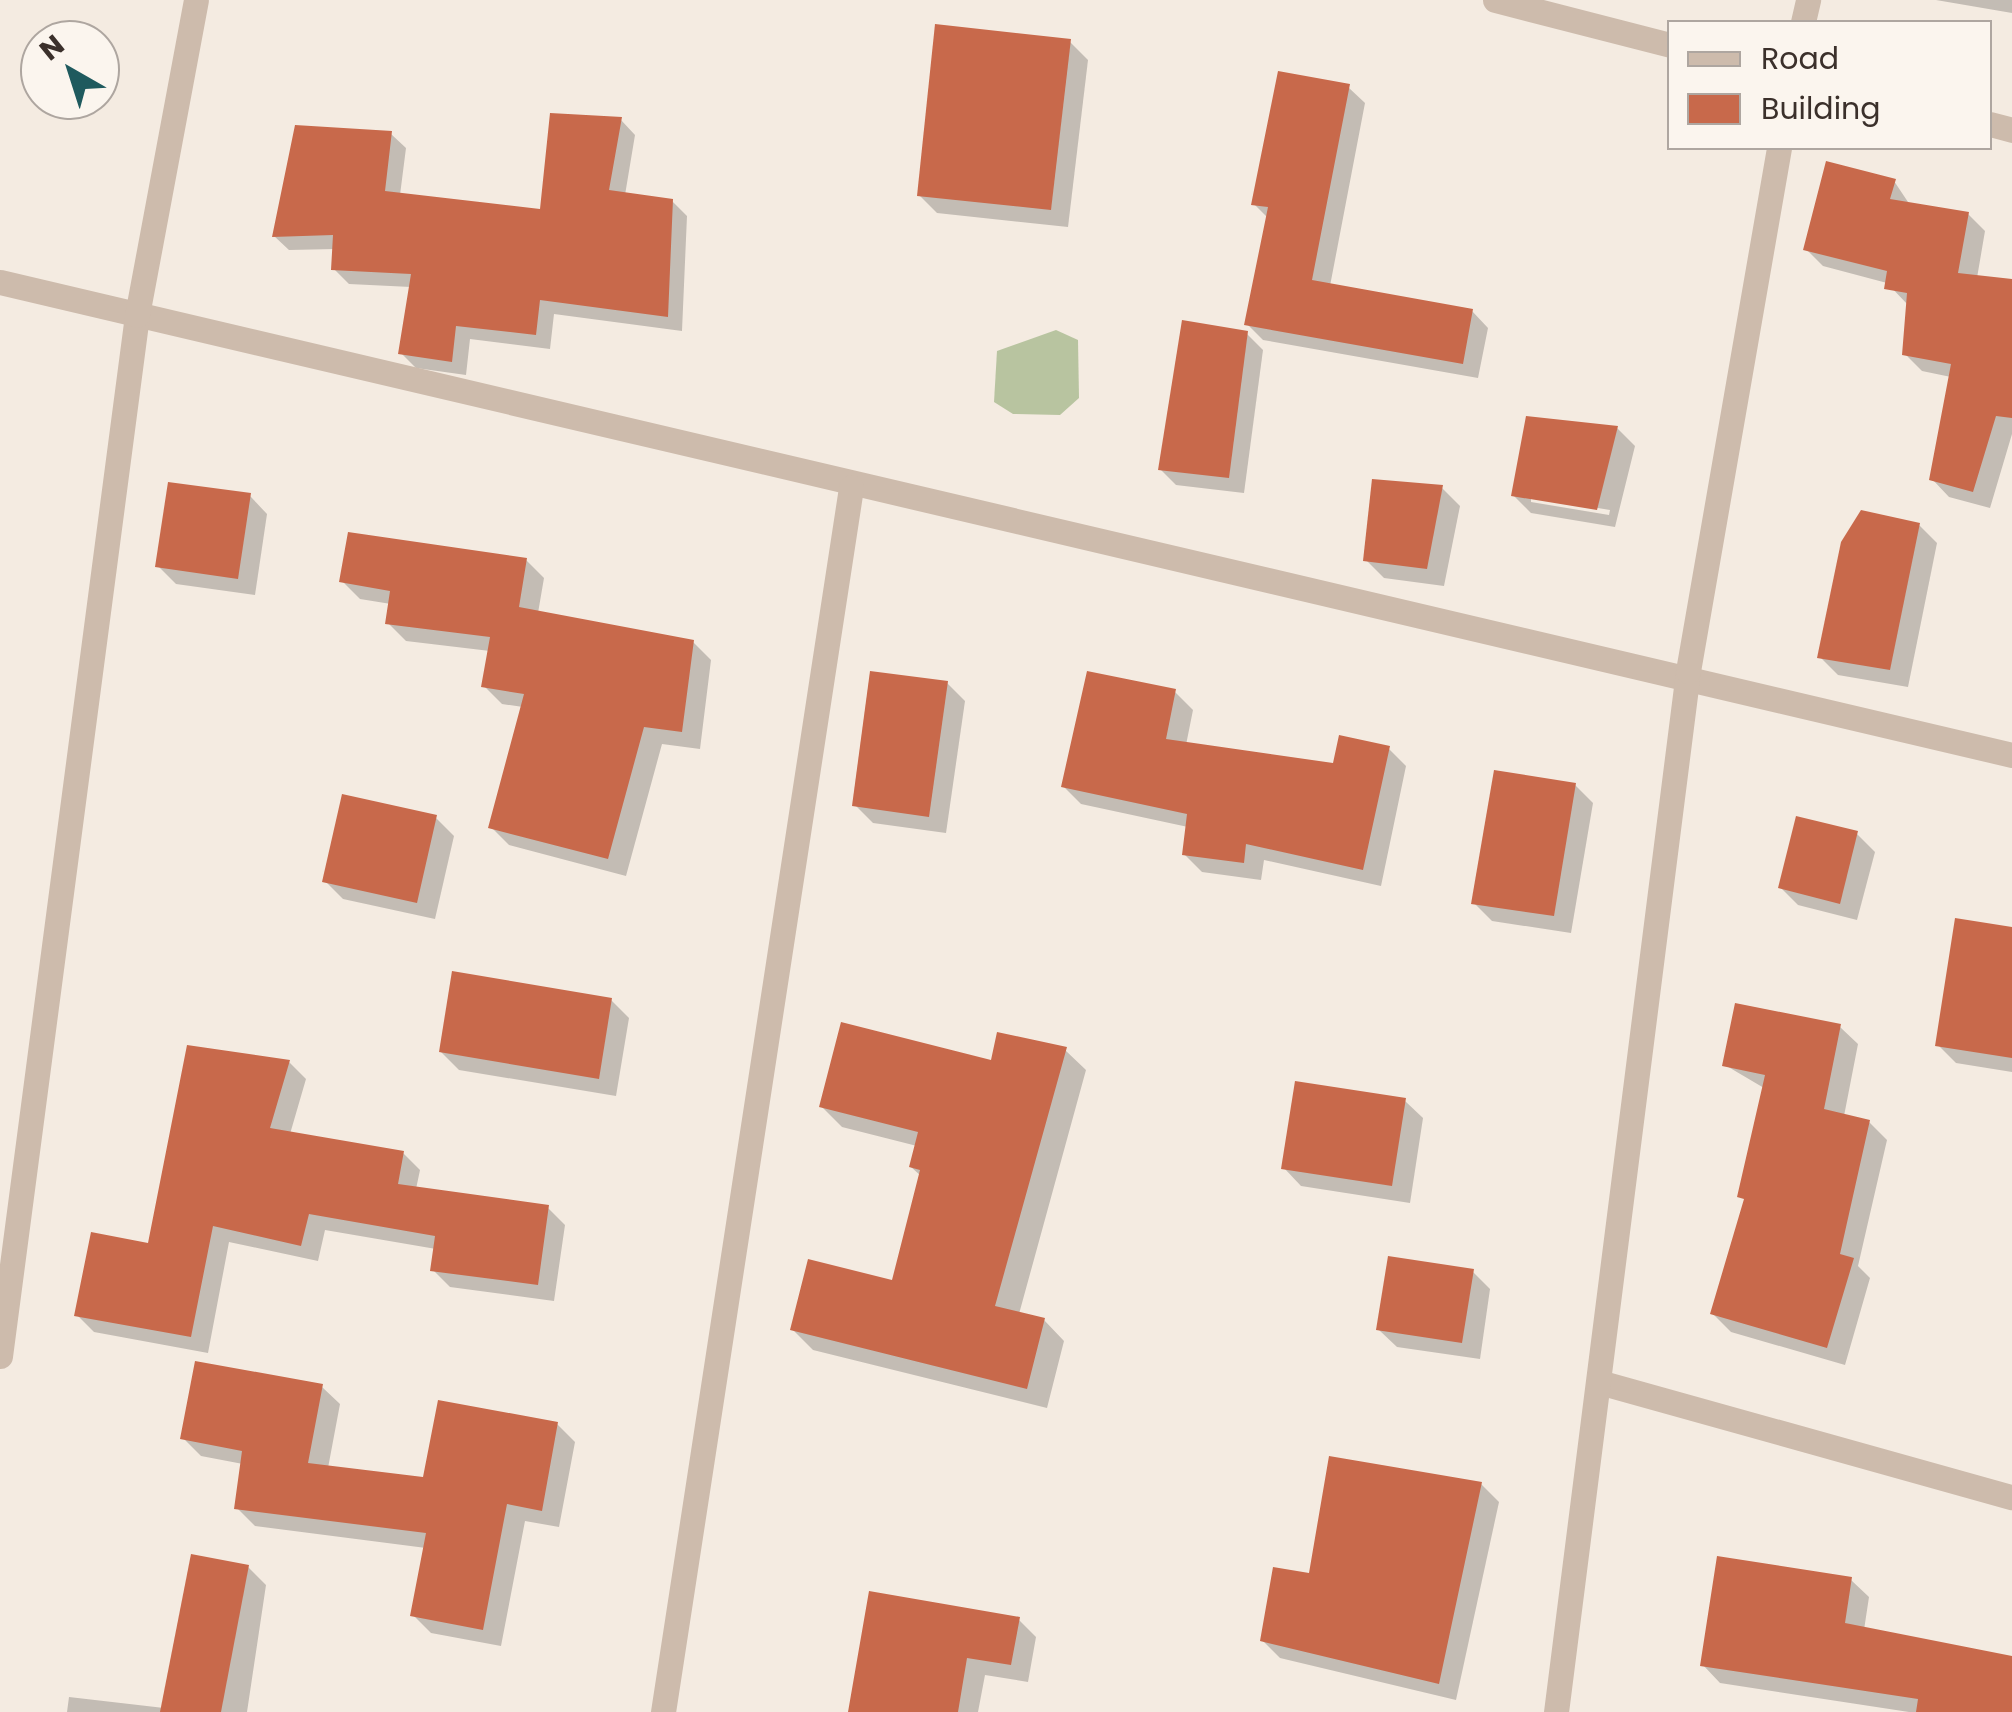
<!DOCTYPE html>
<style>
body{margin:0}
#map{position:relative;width:2012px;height:1712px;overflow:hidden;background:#f4ebe1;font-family:Poppins,sans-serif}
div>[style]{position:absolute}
.green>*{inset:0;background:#b8c4a0}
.shadow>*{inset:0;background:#0003}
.building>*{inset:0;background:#c8694b}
.minor>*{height:25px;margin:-12.5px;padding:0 12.5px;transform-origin:12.5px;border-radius:12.5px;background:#cdbbac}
span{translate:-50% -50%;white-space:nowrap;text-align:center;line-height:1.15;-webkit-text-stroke:10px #fbf5ee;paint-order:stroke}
.legend{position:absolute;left:1667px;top:20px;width:325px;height:130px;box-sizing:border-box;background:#fbf5ee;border:2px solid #aea6a0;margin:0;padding:12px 18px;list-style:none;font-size:30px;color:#3b302b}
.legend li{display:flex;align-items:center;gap:20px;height:50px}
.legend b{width:50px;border:2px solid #aea6a0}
.north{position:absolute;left:20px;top:20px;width:100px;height:100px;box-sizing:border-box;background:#fbf5ee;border:2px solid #aea6a0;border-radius:50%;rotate:321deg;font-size:28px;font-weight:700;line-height:40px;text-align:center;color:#3b302b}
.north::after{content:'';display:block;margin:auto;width:35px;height:45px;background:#1f5a5e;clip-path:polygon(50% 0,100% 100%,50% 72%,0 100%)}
</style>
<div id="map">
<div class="green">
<i style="clip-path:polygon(1056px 330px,1078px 340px,1079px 398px,1060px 415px,1013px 414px,994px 402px,997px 351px)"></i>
</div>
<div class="shadow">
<i style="clip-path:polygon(1936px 0,2012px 0,2012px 26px,2012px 13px)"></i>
<i style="clip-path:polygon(1070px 42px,1088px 60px,1068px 227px,937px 213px,919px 195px)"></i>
<i style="clip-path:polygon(1348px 87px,1365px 103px,1330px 286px,1472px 311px,1488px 328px,1478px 378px,1263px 340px,1247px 324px,1269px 219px,1254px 204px)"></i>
<i style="clip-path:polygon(621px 120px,635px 135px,625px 195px,672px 201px,687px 216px,682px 331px,554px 314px,550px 349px,470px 339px,466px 375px,416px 368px,401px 353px,411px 287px,349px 284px,334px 269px,335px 249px,289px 250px,274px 236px,391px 134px,406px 148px,400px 195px,543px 212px)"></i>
<i style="clip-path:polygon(1894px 181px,1910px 205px,1968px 214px,1985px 231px,1977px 278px,2012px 282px,2012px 434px,1990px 508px,1949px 497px,1932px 479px,1951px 377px,1922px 371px,1905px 354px,1909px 306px,1887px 283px,1823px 266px,1806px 249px)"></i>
<i style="clip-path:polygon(1247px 334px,1263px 350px,1244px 493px,1176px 485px,1160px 469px)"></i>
<i style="clip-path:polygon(evenodd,1617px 428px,1635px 446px,1615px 527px,1531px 513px,1513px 495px,1617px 428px,1531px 497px,1610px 510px,1609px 515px,1531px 502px,1531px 497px)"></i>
<i style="clip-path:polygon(1442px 488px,1460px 506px,1444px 586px,1384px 578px,1366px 560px)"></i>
<i style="clip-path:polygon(250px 496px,267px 514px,255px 595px,176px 584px,158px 566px)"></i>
<i style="clip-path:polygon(1919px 525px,1937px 543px,1908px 687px,1838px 675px,1820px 657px)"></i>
<i style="clip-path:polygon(526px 560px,544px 578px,538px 613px,693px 642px,711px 660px,700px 749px,662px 744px,626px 876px,509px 845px,491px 827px,523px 707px,502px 704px,484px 686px,490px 651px,406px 641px,388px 623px,391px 604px,360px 599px,342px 581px)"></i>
<i style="clip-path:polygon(947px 683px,965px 701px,946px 833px,873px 823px,855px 805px)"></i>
<i style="clip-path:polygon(1175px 692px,1193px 710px,1186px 745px,1335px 766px,1388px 748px,1406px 766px,1381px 886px,1264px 860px,1261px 880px,1202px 872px,1184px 854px,1188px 827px,1081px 804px,1063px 786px)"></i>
<i style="clip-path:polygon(1575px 785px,1593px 803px,1571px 933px,1492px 921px,1474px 903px)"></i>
<i style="clip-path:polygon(436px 818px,454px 836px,435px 919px,343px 899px,325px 881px)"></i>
<i style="clip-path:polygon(1857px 834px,1875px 852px,1857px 920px,1798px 905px,1780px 887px)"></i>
<i style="clip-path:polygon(2012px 930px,2012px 1072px,1956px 1063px,1938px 1045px)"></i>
<i style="clip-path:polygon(611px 1000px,629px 1018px,616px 1096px,459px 1070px,441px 1052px)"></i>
<i style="clip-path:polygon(1840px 1027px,1858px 1044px,1844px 1116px,1869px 1122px,1887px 1140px,1858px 1266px,1870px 1278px,1845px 1365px,1731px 1332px,1713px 1314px,1746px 1203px,1764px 1088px,1725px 1065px)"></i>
<i style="clip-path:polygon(1065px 1050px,1086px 1070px,1019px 1314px,1044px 1320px,1064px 1341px,1047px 1408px,813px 1350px,792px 1329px,893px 1283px,921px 1176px,911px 1167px,917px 1146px,842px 1127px,822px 1107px)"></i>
<i style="clip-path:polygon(289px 1062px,306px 1079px,290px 1134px,403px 1153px,420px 1170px,416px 1189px,548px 1208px,565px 1225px,554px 1301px,450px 1287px,433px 1270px,436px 1249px,325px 1230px,318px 1261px,229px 1242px,208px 1353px,94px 1332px,77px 1315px,150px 1246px)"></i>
<i style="clip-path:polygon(1405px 1101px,1423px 1118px,1410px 1203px,1301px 1186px,1284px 1168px)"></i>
<i style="clip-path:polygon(1472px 1271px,1490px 1289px,1480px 1359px,1397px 1347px,1379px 1330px)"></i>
<i style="clip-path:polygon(322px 1387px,340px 1404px,328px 1468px,425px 1480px,557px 1424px,575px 1442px,559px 1527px,525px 1521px,501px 1646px,431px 1633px,413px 1615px,426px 1548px,255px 1526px,237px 1508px,243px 1464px,201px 1456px,183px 1438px)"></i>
<i style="clip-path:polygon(1481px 1484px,1499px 1502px,1456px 1700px,1280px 1658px,1262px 1640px,1311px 1576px)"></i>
<i style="clip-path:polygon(248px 1567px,266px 1585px,247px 1712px,67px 1712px,69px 1697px,164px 1708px)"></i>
<i style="clip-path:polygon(1851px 1580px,1869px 1597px,1864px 1630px,2012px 1659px,2012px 1712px,1909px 1712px,1720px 1683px,1703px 1665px)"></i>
<i style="clip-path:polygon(1018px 1619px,1036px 1637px,1028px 1682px,985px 1675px,978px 1712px,850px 1712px)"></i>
</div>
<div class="building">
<i style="clip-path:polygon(935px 24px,1071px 39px,1051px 210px,917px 196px)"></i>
<i style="clip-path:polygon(1278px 71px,1350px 84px,1312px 280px,1473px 309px,1463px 364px,1244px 325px,1268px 207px,1251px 205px)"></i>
<i style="clip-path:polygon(550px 113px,622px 117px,609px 190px,673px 199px,668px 317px,540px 300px,536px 335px,456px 326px,452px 362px,398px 354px,411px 274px,331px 270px,333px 235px,272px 237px,295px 125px,392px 131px,385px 191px,540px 209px)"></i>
<i style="clip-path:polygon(1826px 161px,1896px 179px,1890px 199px,1969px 212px,1958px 273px,2012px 279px,2012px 418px,1996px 416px,1973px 492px,1929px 480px,1951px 364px,1902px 355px,1907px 293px,1884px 289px,1887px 271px,1803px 250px)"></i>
<i style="clip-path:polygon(1182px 320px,1248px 331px,1229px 478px,1158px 470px)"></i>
<i style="clip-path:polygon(1526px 416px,1618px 426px,1597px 510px,1511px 496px)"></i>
<i style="clip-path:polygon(1372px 479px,1443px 485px,1427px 569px,1363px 561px)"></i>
<i style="clip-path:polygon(168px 482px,251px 493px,238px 579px,155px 567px)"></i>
<i style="clip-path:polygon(1861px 510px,1920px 523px,1890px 670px,1817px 658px,1841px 542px)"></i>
<i style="clip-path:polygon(348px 532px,527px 558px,519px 607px,694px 640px,682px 732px,644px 727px,608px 859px,488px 828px,524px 694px,481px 687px,490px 637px,385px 624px,390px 591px,339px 582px)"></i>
<i style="clip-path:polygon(870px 671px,948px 681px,929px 817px,852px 806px)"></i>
<i style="clip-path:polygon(1087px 671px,1176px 689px,1166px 739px,1333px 763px,1339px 735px,1390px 746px,1363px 870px,1246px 844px,1244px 863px,1182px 855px,1187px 814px,1061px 787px)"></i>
<i style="clip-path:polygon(1494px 770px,1576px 783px,1554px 916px,1471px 904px)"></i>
<i style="clip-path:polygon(342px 794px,437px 815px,417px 903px,322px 882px)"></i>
<i style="clip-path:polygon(1796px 816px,1858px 831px,1840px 904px,1778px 888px)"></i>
<i style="clip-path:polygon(1955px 918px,2012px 927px,2012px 1058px,1935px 1046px)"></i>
<i style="clip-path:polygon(452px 971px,612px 998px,599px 1079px,439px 1052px)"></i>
<i style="clip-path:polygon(1735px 1003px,1841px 1024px,1824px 1109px,1870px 1120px,1840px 1254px,1854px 1258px,1827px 1348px,1710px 1314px,1744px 1199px,1737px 1197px,1765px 1075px,1722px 1066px)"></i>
<i style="clip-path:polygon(841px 1022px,991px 1060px,997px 1032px,1067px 1047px,995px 1306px,1045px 1318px,1027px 1389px,790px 1330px,808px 1259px,892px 1280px,920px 1170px,909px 1167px,918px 1132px,819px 1107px)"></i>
<i style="clip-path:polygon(187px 1045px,290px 1060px,270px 1128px,404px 1151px,398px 1184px,549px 1205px,538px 1285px,430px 1271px,435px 1236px,309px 1214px,301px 1246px,213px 1226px,191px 1337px,74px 1316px,91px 1232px,148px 1243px)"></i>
<i style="clip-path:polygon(1295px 1081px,1406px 1098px,1392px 1186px,1281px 1169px)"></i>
<i style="clip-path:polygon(1388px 1256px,1474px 1269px,1462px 1343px,1376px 1330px)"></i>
<i style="clip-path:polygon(195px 1361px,323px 1384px,308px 1463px,423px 1477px,438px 1400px,558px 1422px,542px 1511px,507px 1504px,483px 1630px,410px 1616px,426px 1533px,234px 1509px,242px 1451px,180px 1439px)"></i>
<i style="clip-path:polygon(1329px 1456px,1482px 1482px,1439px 1684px,1260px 1641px,1273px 1567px,1309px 1573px)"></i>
<i style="clip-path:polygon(191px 1554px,249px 1565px,221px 1712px,160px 1712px)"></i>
<i style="clip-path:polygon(1717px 1556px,1852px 1577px,1845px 1623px,2012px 1656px,2012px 1712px,1916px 1712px,1918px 1699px,1700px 1666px)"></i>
<i style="clip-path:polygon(869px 1591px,1020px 1617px,1011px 1665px,967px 1658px,958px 1712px,848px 1712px)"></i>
</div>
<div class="minor">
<i style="left:1495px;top:0;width:181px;rotate:14.4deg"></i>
<i style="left:1803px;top:22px;width:23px;rotate:-77deg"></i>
<i style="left:1990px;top:124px;width:23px;rotate:15deg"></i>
<i style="left:0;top:282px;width:2067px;rotate:13.23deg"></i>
<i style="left:0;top:1356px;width:1050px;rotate:-82.5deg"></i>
<i style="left:137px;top:315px;width:320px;rotate:-79.4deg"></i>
<i style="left:1599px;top:1382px;width:429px;rotate:15.6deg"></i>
<i style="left:663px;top:1712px;width:1239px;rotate:-81.27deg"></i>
<i style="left:1556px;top:1712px;width:1049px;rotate:-82.77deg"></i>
<i style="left:1688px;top:671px;width:531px;rotate:-80.13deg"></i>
</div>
<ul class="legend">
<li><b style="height:12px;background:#cdbbac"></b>Road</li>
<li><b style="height:28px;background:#c8694b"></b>Building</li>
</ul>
<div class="north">N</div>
</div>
